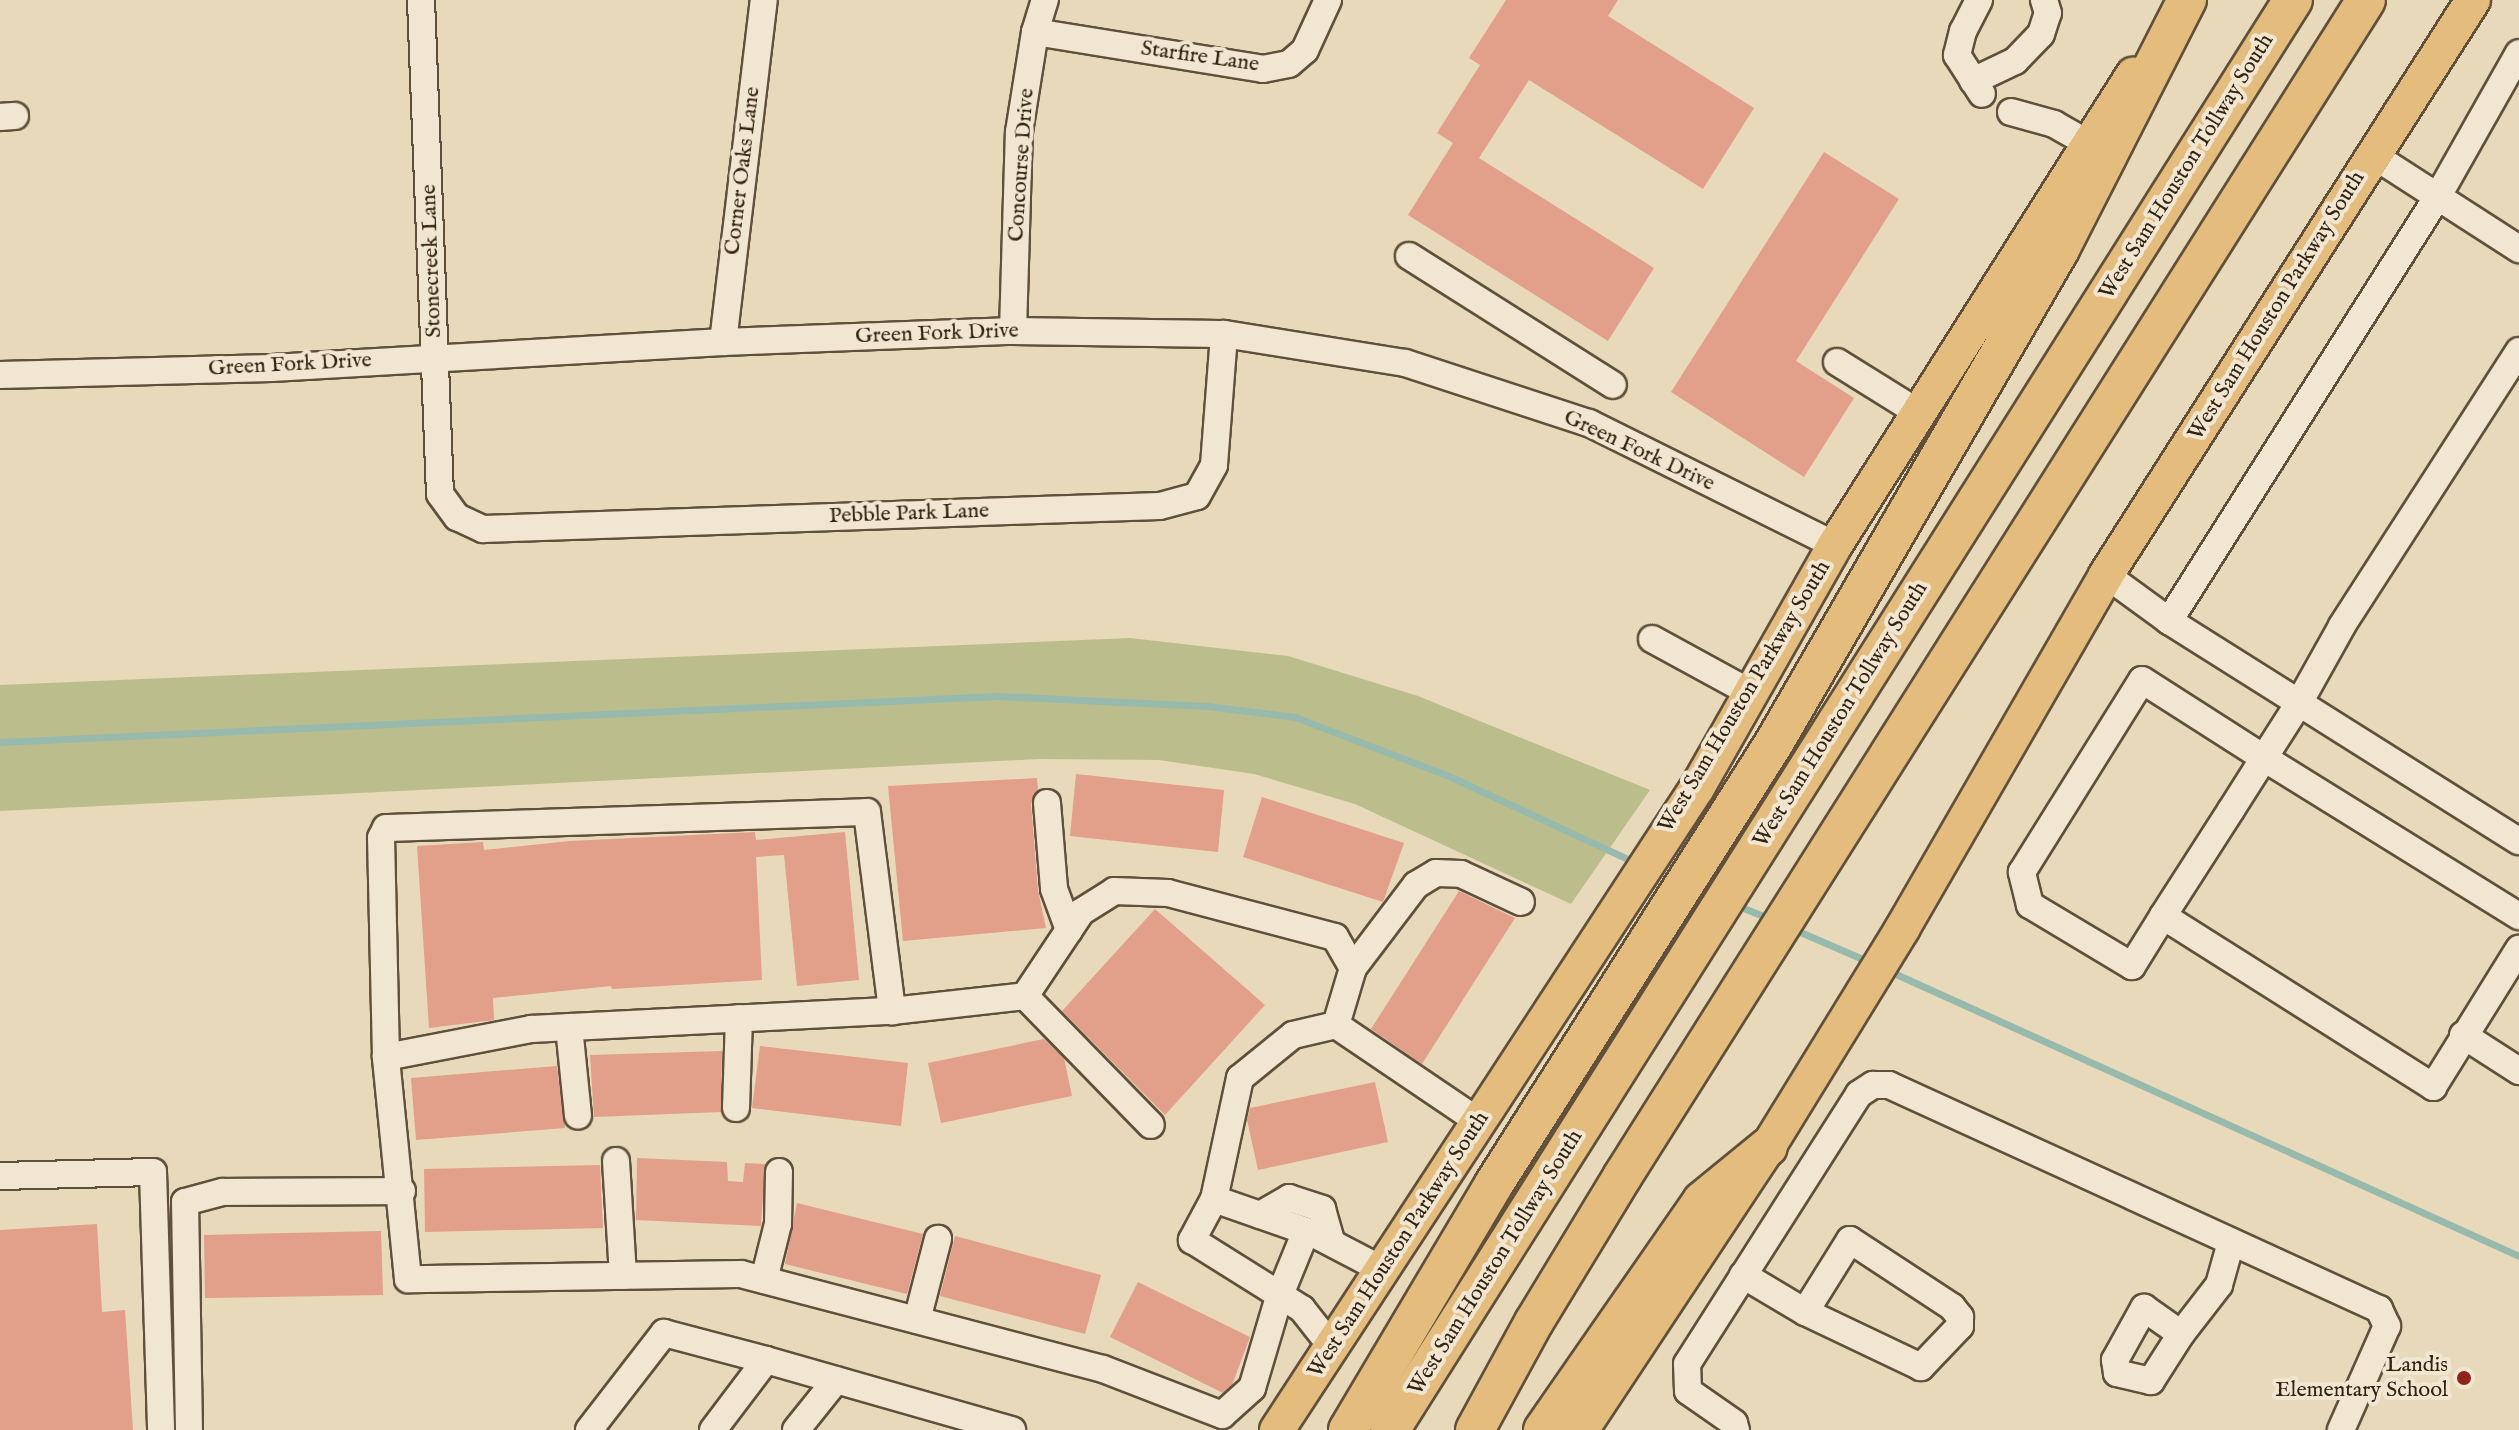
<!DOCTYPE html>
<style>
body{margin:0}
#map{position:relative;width:2519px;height:1430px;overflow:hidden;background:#e8d9ba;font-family:"IM FELL English",serif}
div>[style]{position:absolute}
.green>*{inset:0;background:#bbbe8c}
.stream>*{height:7px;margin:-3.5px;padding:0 3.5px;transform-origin:3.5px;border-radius:3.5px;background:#97baad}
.building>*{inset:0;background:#e29f8a}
.roads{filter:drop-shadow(2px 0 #60503b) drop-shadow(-2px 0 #60503b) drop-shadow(0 2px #60503b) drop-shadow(0 -2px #60503b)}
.minor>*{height:26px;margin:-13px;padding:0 13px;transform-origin:13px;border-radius:13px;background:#f0e6d2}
.major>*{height:34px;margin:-17px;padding:0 17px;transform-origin:17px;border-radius:17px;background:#e4bc7d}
.highway>*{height:38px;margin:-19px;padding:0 19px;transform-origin:19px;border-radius:19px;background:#e4bc7d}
.dots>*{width:22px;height:22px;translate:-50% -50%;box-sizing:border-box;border:4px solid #f0e6d2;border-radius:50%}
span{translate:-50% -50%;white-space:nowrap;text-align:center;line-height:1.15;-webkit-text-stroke:8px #f0e6d2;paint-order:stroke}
.street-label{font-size:22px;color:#332311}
.poi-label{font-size:22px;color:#332311}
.right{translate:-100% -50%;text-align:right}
</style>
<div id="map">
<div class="green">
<i style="clip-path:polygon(1130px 638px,1288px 656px,1418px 696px,1650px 790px,1571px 904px,1355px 804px,1254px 774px,1159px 760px,1040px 759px,0 811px,0 685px)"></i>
</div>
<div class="stream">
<i style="left:0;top:742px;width:998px;rotate:-2.64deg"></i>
<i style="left:997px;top:696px;width:210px;rotate:2.7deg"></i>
<i style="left:1207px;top:706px;width:89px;rotate:7.1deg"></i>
<i style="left:1295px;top:717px;width:167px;rotate:21deg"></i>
<i style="left:1451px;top:777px;width:204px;rotate:24.9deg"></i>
<i style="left:1736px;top:905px;width:40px;rotate:22deg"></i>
<i style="left:1791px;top:928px;width:88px;rotate:23.4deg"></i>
<i style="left:1887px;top:970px;width:694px;rotate:24.35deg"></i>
</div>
<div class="building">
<i style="clip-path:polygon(1506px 0,1618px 0,1608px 16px,1754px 108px,1703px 189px,1529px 80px,1479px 158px,1654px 268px,1608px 341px,1408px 215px,1453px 143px,1437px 133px,1480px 65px,1469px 58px)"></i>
<i style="clip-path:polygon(1824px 152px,1899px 199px,1796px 361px,1854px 398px,1804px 477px,1671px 392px)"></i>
<i style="clip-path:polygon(1076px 774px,1224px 790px,1218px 852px,1070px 836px)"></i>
<i style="clip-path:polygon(1037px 778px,1038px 790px,1031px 804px,1038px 890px,1046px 928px,903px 941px,888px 786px)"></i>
<i style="clip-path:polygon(1262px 797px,1404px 843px,1383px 902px,1243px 857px)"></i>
<i style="clip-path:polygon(755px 832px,756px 840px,845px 832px,859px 980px,797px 986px,784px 855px,756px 857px,762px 980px,612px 989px,611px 986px,493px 998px,494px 1020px,429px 1028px,417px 846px,483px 842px,484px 850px,570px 841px)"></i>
<i style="clip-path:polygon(1459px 891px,1515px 918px,1422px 1064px,1371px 1029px)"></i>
<i style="clip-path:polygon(1155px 909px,1265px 1005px,1165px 1115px,1062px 1011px)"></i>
<i style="clip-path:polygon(1044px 1039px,1064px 1058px,1072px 1096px,941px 1123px,928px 1063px)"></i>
<i style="clip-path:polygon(760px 1046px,908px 1063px,901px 1126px,752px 1108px)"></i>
<i style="clip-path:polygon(722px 1051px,721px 1112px,594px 1117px,590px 1055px)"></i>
<i style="clip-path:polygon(557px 1066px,565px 1128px,416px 1140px,411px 1078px)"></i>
<i style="clip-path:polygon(1375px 1082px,1388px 1142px,1258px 1170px,1247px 1120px,1250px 1108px)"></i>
<i style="clip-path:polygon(637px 1158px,727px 1162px,728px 1181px,743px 1182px,745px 1163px,765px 1164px,761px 1226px,636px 1220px)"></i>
<i style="clip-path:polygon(600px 1165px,603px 1228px,425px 1232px,424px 1169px)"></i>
<i style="clip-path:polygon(797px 1203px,923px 1234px,907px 1294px,785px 1264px)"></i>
<i style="clip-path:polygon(97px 1224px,102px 1312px,125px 1310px,133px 1430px,0 1430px,0 1230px)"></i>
<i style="clip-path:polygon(381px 1231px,383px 1295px,205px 1298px,204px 1235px)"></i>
<i style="clip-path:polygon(955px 1236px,1101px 1275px,1085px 1334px,940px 1296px)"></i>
<i style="clip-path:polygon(1138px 1282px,1250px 1337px,1232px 1385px,1223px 1393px,1110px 1337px)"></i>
</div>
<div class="roads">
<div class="minor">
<i style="left:421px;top:0;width:494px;rotate:87.8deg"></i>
<i style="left:440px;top:494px;width:29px;rotate:54deg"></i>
<i style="left:457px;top:517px;width:29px;rotate:25deg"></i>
<i style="left:483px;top:529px;width:677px;rotate:-1.95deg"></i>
<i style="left:1160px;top:506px;width:38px;rotate:-15deg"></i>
<i style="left:1197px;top:496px;width:35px;rotate:-61deg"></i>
<i style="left:1214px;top:465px;width:131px;rotate:-85.6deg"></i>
<i style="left:1979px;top:0;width:35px;rotate:117deg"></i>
<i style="left:1963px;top:31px;width:25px;rotate:104deg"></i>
<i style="left:1957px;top:55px;width:46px;rotate:57.3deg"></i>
<i style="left:1035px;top:32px;width:231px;rotate:9.2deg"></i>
<i style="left:1263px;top:69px;width:26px;rotate:-11deg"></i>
<i style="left:1289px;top:64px;width:21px;rotate:-41deg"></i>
<i style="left:1305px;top:50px;width:55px;rotate:-65.3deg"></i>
<i style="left:1973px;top:81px;width:47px;rotate:-25.5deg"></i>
<i style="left:2015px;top:61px;width:37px;rotate:-46deg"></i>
<i style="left:2041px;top:34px;width:22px;rotate:-72deg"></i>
<i style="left:2048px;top:13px;width:14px;rotate:-107deg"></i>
<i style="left:2011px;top:112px;width:45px;rotate:15.6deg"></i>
<i style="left:2054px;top:124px;width:40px;rotate:29.7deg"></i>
<i style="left:0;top:117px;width:15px;rotate:-4deg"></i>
<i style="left:2373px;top:155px;width:174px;rotate:32.8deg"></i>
<i style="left:1409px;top:256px;width:241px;rotate:32.3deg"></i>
<i style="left:1013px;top:331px;width:199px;rotate:-88.3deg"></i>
<i style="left:1019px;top:132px;width:101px;rotate:-80.9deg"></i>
<i style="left:1035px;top:32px;width:34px;rotate:-73deg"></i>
<i style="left:723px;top:342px;width:344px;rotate:-83.2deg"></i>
<i style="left:2519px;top:351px;width:327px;rotate:122.8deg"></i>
<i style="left:2342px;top:626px;width:88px;rotate:119.2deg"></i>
<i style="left:2299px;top:703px;width:65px;rotate:122.5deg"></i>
<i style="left:2264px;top:758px;width:62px;rotate:122.4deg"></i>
<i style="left:2231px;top:810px;width:126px;rotate:122.7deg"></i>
<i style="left:2163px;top:916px;width:59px;rotate:121.8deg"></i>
<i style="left:2132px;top:966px;width:119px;rotate:-149.1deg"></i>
<i style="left:2030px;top:905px;width:34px;rotate:-104deg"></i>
<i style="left:2022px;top:872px;width:226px;rotate:-58deg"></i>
<i style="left:2142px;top:680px;width:145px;rotate:32.6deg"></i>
<i style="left:2264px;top:758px;width:300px;rotate:31.8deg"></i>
<i style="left:1837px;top:362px;width:97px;rotate:31.9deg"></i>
<i style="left:0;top:375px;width:272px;rotate:-1.5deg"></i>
<i style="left:272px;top:368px;width:452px;rotate:-3.3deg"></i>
<i style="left:723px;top:342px;width:290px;rotate:-2.2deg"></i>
<i style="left:1013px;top:331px;width:211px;rotate:0.8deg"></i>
<i style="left:1224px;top:334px;width:183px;rotate:9.1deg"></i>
<i style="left:1405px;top:363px;width:194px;rotate:18.1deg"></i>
<i style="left:1589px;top:423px;width:275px;rotate:26.4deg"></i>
<i style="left:2106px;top:575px;width:78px;rotate:36.1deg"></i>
<i style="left:2169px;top:621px;width:413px;rotate:32.2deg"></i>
<i style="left:2169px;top:621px;width:503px;rotate:-57.67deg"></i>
<i style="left:2438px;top:196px;width:164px;rotate:-60.5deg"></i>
<i style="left:1652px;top:639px;width:113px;rotate:28.6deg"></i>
<i style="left:1047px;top:803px;width:86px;rotate:85.3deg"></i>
<i style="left:1054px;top:889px;width:44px;rotate:69.9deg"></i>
<i style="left:1114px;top:891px;width:54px;rotate:2.1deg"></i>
<i style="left:1168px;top:893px;width:173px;rotate:14.8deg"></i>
<i style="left:1335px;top:937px;width:36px;rotate:60deg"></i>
<i style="left:1353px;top:968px;width:59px;rotate:106.6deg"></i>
<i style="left:1336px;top:1025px;width:44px;rotate:166.9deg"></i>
<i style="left:1293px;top:1035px;width:68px;rotate:140.9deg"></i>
<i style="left:1240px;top:1078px;width:124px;rotate:102.1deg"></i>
<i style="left:1214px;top:1199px;width:97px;rotate:19.2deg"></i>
<i style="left:1306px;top:1231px;width:71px;rotate:112.2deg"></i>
<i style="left:1279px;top:1297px;width:95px;rotate:106.5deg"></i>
<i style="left:1252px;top:1388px;width:40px;rotate:138deg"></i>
<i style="left:1222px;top:1415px;width:128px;rotate:-158.9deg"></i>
<i style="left:1103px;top:1369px;width:374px;rotate:-165.3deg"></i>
<i style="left:741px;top:1274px;width:333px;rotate:179.1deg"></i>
<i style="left:408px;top:1279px;width:223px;rotate:-95.7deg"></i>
<i style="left:386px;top:1057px;width:148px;rotate:-10.9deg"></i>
<i style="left:531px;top:1029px;width:361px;rotate:-2.9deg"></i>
<i style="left:892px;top:1011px;width:134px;rotate:-6.4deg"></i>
<i style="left:1025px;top:996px;width:101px;rotate:-56.3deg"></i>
<i style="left:1081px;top:912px;width:39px;rotate:-32deg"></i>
<i style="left:2163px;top:916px;width:320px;rotate:32.3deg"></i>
<i style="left:2433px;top:1087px;width:163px;rotate:-58.1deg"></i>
<i style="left:1353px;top:968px;width:104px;rotate:-52.8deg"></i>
<i style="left:1416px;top:885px;width:23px;rotate:-31deg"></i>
<i style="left:1436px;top:873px;width:25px;rotate:2deg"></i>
<i style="left:1461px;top:874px;width:66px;rotate:25deg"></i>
<i style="left:1025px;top:996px;width:180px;rotate:45.7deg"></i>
<i style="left:1336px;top:1025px;width:173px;rotate:34.1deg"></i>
<i style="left:569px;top:1027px;width:89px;rotate:84.2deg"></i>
<i style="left:2463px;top:1035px;width:67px;rotate:32.7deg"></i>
<i style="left:386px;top:1057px;width:219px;rotate:-91.3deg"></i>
<i style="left:381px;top:838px;width:11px;rotate:-63deg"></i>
<i style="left:386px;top:828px;width:481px;rotate:-1.9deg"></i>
<i style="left:867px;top:812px;width:201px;rotate:82.8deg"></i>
<i style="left:736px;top:1108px;width:90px;rotate:-88.1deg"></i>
<i style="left:616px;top:1161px;width:115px;rotate:86.5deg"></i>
<i style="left:0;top:1176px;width:153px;rotate:-1.5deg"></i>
<i style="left:153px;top:1172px;width:258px;rotate:88.2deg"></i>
<i style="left:1214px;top:1199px;width:47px;rotate:118.2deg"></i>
<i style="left:1192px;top:1240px;width:130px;rotate:32.1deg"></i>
<i style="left:1302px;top:1309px;width:48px;rotate:51.7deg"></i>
<i style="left:1260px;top:1215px;width:34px;rotate:-30deg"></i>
<i style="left:1289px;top:1198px;width:35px;rotate:18deg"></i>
<i style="left:1322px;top:1209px;width:33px;rotate:74deg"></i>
<i style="left:1316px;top:1235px;width:76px;rotate:27.6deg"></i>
<i style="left:1850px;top:1240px;width:122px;rotate:33.3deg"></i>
<i style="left:1952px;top:1307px;width:13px;rotate:51deg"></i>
<i style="left:1960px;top:1317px;width:9px;rotate:90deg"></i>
<i style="left:1960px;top:1326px;width:57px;rotate:133.6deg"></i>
<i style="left:1921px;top:1367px;width:128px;rotate:-154.6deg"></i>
<i style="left:1805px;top:1312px;width:85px;rotate:-58deg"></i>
<i style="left:1743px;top:1275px;width:72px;rotate:30.8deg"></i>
<i style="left:764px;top:1280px;width:58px;rotate:-76deg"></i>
<i style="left:778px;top:1224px;width:52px;rotate:-88.9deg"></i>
<i style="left:2144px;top:1308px;width:45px;rotate:35.1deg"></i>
<i style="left:2181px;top:1334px;width:56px;rotate:122.6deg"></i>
<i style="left:2151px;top:1381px;width:35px;rotate:-167deg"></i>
<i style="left:2117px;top:1373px;width:13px;rotate:-99deg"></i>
<i style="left:2115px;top:1360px;width:60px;rotate:-60.9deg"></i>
<i style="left:917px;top:1320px;width:84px;rotate:-75.5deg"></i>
<i style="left:2181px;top:1334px;width:62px;rotate:-52.2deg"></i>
<i style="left:2219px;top:1285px;width:45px;rotate:-74.4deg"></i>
<i style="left:189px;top:1430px;width:228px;rotate:-91deg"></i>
<i style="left:185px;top:1202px;width:39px;rotate:-15deg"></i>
<i style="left:223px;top:1192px;width:179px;rotate:-0.3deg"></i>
<i style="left:589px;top:1430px;width:123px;rotate:-52.3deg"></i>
<i style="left:664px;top:1333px;width:106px;rotate:14.8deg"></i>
<i style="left:713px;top:1430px;width:88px;rotate:-52.9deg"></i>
<i style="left:766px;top:1360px;width:256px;rotate:15.9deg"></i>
<i style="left:796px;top:1430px;width:64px;rotate:-51.3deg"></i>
<i style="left:1736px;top:1430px;width:7px;rotate:-106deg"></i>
<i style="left:1734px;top:1423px;width:56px;rotate:-145.2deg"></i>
<i style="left:1688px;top:1391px;width:27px;rotate:-92deg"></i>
<i style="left:1687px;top:1364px;width:320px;rotate:-57.5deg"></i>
<i style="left:1859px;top:1094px;width:17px;rotate:-33deg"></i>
<i style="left:1873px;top:1085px;width:16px"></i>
<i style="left:1889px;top:1085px;width:539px;rotate:24.57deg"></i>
<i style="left:2379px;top:1309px;width:19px;rotate:65deg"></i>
<i style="left:2387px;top:1326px;width:114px;rotate:113.9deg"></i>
</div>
<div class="major">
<i style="left:1277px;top:1430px;width:767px;rotate:-56.81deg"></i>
<i style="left:1697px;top:788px;width:279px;rotate:-60.4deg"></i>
<i style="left:1835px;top:545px;width:557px;rotate:-57.62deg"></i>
<i style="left:1581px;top:1430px;width:339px;rotate:-56.5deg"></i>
<i style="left:1768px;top:1147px;width:256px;rotate:-58.4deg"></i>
<i style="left:1902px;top:929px;width:409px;rotate:-60deg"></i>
<i style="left:2106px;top:575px;width:682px;rotate:-57.45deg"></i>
</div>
<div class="highway">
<i style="left:1348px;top:1430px;width:286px;rotate:-59.3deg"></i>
<i style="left:1494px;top:1184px;width:522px;rotate:-57.59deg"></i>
<i style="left:1774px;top:743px;width:569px;rotate:-59.92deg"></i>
<i style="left:2059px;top:251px;width:282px;rotate:-63deg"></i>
<i style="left:1390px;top:1430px;width:1691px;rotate:-57.73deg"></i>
<i style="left:1475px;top:1430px;width:123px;rotate:-61.4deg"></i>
<i style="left:1534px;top:1322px;width:170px;rotate:-58.7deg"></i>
<i style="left:1622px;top:1177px;width:1392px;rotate:-57.7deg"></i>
<i style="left:1543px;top:1430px;width:279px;rotate:-55.2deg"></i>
<i style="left:1702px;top:1201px;width:85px;rotate:-39.3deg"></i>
</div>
</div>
<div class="dots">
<i style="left:2464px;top:1378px;background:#8f2418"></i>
</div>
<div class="street-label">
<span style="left:1200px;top:57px;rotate:8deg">Starfire Lane</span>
<span style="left:1022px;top:165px;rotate:-86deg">Concourse Drive</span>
<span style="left:2187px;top:167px;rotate:-58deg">West Sam Houston Tollway South</span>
<span style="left:743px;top:171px;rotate:-83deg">Corner Oaks Lane</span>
<span style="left:432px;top:261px;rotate:-92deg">Stonecreek Lane</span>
<span style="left:2277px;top:306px;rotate:-58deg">West Sam Houston Parkway South</span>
<span style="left:937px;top:334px;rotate:-2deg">Green Fork Drive</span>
<span style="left:290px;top:365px;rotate:-3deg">Green Fork Drive</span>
<span style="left:1639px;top:451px;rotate:25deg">Green Fork Drive</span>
<span style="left:909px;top:514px;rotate:-2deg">Pebble Park Lane</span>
<span style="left:1745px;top:697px;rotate:-59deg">West Sam Houston Parkway South</span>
<span style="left:1841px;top:715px;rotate:-58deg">West Sam Houston Tollway South</span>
<span style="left:1399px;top:1245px;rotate:-57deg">West Sam Houston Parkway South</span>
<span style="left:1496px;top:1263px;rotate:-58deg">West Sam Houston Tollway South</span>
</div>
<div class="poi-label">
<span class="right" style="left:2448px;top:1378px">Landis<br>Elementary School</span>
</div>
</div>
